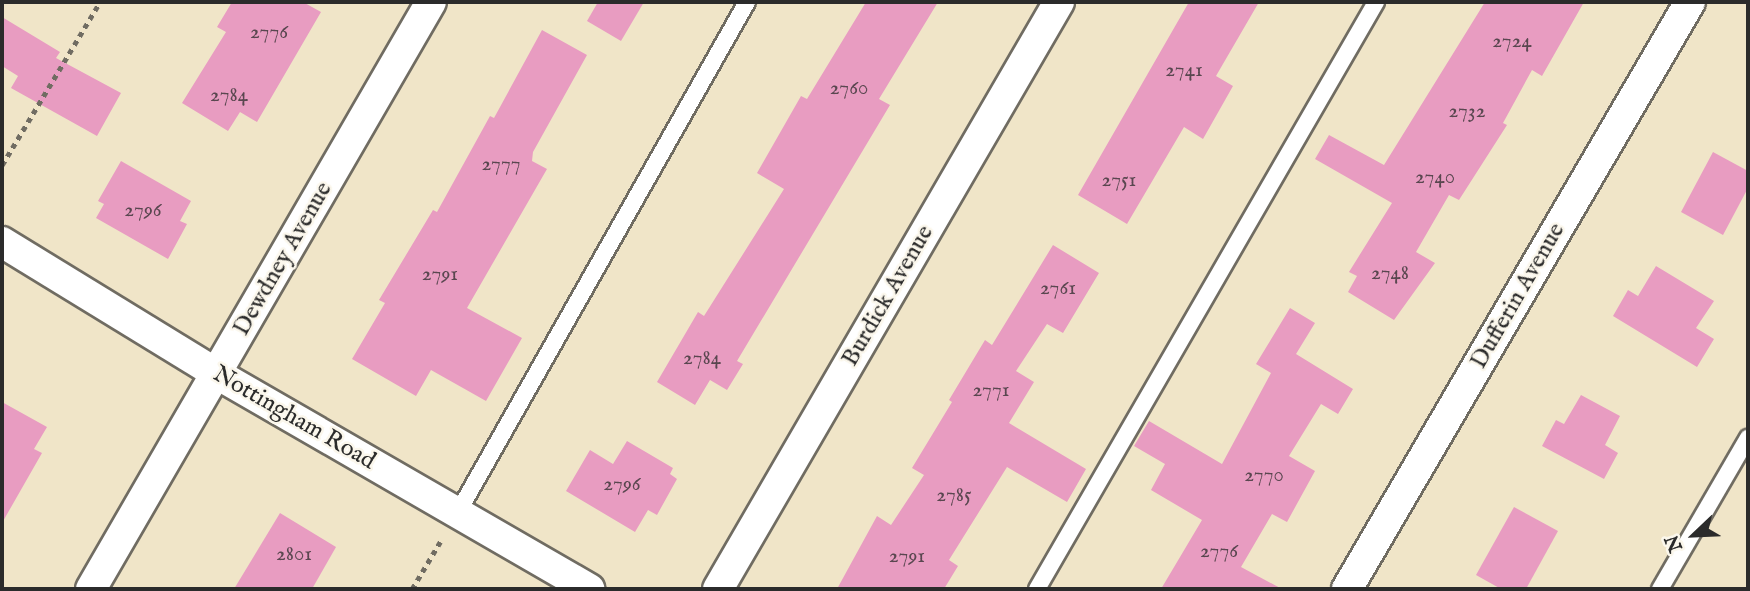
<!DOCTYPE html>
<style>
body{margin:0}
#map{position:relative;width:1750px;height:591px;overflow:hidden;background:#f0e5c8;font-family:"IM FELL English",serif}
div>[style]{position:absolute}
.building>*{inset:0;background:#e89cc1}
.path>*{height:4.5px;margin-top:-2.25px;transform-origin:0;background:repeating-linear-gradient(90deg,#706c62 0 5px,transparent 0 10px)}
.roads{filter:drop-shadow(2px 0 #706c62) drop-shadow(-2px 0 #706c62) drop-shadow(0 2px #706c62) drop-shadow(0 -2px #706c62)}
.lane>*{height:16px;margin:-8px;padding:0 8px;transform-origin:8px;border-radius:8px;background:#fff}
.street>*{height:30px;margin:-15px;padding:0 15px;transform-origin:15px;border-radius:15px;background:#fff}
span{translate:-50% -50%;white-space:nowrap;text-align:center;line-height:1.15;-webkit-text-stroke:5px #fbf7ec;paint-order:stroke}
.number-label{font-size:21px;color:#5a4750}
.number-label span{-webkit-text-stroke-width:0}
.street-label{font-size:24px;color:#2b2b2b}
.frame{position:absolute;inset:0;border:4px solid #2b2b2b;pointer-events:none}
.north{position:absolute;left:1659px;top:500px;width:70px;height:70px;-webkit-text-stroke:5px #fbf7ec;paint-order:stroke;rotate:247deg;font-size:19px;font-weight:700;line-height:28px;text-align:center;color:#2b2b2b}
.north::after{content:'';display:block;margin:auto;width:24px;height:32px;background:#2b2b2b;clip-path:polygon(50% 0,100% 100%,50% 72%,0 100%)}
</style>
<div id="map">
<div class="building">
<i style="clip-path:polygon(232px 2px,303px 2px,321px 12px,257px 122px,240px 112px,228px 131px,182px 103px,226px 32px,217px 27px)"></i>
<i style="clip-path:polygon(598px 2px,644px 2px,621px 41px,587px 21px)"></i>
<i style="clip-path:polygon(866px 2px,938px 2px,879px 99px,890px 105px,737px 361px,743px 364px,727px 390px,710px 380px,695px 405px,657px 382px,698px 312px,704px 316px,784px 189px,757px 173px,801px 96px,807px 99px)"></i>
<i style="clip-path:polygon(1189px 2px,1259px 2px,1216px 76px,1233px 86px,1203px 139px,1184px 127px,1127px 224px,1078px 195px)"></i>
<i style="clip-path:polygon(1485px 2px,1584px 2px,1542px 76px,1532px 70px,1503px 123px,1507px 125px,1459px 200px,1449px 195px,1416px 252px,1435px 263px,1394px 320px,1348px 292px,1357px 276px,1349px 272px,1392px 203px,1315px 159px,1329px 135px,1384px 165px)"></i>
<i style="clip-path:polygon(2px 17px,60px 52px,56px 58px,121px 93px,97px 136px,11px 88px,18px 76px,2px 66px)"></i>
<i style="clip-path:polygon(542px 30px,587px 55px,533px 152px,532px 161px,547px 169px,467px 308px,522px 338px,486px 401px,431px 370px,416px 396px,352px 359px,385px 303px,379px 300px,433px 210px,437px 212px,490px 116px,494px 118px)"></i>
<i style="clip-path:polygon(1713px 152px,1748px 171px,1748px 188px,1723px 235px,1681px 212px)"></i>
<i style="clip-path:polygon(121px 161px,191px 201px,180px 221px,187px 224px,168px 259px,96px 218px,104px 204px,98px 201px)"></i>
<i style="clip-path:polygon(1053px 245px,1099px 273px,1063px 333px,1047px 324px,1016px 371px,1034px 382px,1009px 423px,1086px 469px,1067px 502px,1007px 467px,949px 560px,958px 566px,944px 589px,837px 589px,877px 516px,891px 525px,924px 475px,912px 468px,952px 402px,949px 400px,985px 340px,992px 345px)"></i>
<i style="clip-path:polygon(1656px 266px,1714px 301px,1696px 328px,1714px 339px,1697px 367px,1613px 316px,1628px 290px,1638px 296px)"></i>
<i style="clip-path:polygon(1290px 308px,1315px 323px,1296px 354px,1353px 389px,1338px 414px,1321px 404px,1289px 456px,1315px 471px,1287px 522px,1272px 514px,1241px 567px,1282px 589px,1161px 589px,1202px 520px,1151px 490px,1165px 464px,1134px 446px,1149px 421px,1222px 464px,1271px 373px,1256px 364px)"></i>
<i style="clip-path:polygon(1581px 395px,1620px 416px,1605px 445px,1618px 453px,1604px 479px,1542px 446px,1556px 420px,1564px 424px)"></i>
<i style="clip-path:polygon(2px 402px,47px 427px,34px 449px,42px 453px,2px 523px)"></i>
<i style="clip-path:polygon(627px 441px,673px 468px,670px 474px,677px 479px,657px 515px,648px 510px,635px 532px,566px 491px,590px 450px,613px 464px)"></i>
<i style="clip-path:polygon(1514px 507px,1558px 531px,1526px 589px,1501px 589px,1476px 575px)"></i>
<i style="clip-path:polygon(280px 513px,336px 547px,312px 589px,234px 589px)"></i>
</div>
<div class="path">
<i style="left:2px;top:165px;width:190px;rotate:-59deg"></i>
<i style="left:412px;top:589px;width:55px;rotate:-59.2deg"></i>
</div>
<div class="roads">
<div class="lane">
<i style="left:457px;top:514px;width:588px;rotate:-60.47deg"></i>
<i style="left:1037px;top:589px;width:678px;rotate:-59.99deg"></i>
<i style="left:1660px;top:589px;width:175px;rotate:-59.8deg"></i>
</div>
<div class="street">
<i style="left:2px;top:242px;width:252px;rotate:31.5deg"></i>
<i style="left:217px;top:374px;width:430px;rotate:30deg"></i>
<i style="left:91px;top:589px;width:678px;rotate:-59.92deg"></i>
<i style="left:718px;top:589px;width:679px;rotate:-59.85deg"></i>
<i style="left:1347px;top:589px;width:680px;rotate:-59.7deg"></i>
</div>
</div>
<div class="number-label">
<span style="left:269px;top:33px">2776</span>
<span style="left:1512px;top:42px">2724</span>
<span style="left:1184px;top:71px">2741</span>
<span style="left:849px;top:89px">2760</span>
<span style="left:229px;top:96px">2784</span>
<span style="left:1467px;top:112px">2732</span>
<span style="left:501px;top:165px">2777</span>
<span style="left:1435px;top:178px">2740</span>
<span style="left:1119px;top:181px">2751</span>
<span style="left:143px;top:211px">2796</span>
<span style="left:1390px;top:274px">2748</span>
<span style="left:440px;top:275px">2791</span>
<span style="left:1058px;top:289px">2761</span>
<span style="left:702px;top:359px">2784</span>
<span style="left:991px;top:391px">2771</span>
<span style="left:1264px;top:476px">2770</span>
<span style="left:622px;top:485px">2796</span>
<span style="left:954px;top:496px">2785</span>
<span style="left:1219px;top:552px">2776</span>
<span style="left:294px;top:555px">2801</span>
<span style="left:907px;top:557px">2791</span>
</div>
<div class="street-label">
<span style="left:283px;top:259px;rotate:-60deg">Dewdney Avenue</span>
<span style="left:888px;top:296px;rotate:-60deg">Burdick Avenue</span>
<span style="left:1518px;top:296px;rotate:-60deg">Dufferin Avenue</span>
<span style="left:294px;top:418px;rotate:30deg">Nottingham Road</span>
</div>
<div class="frame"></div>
<div class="north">N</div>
</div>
